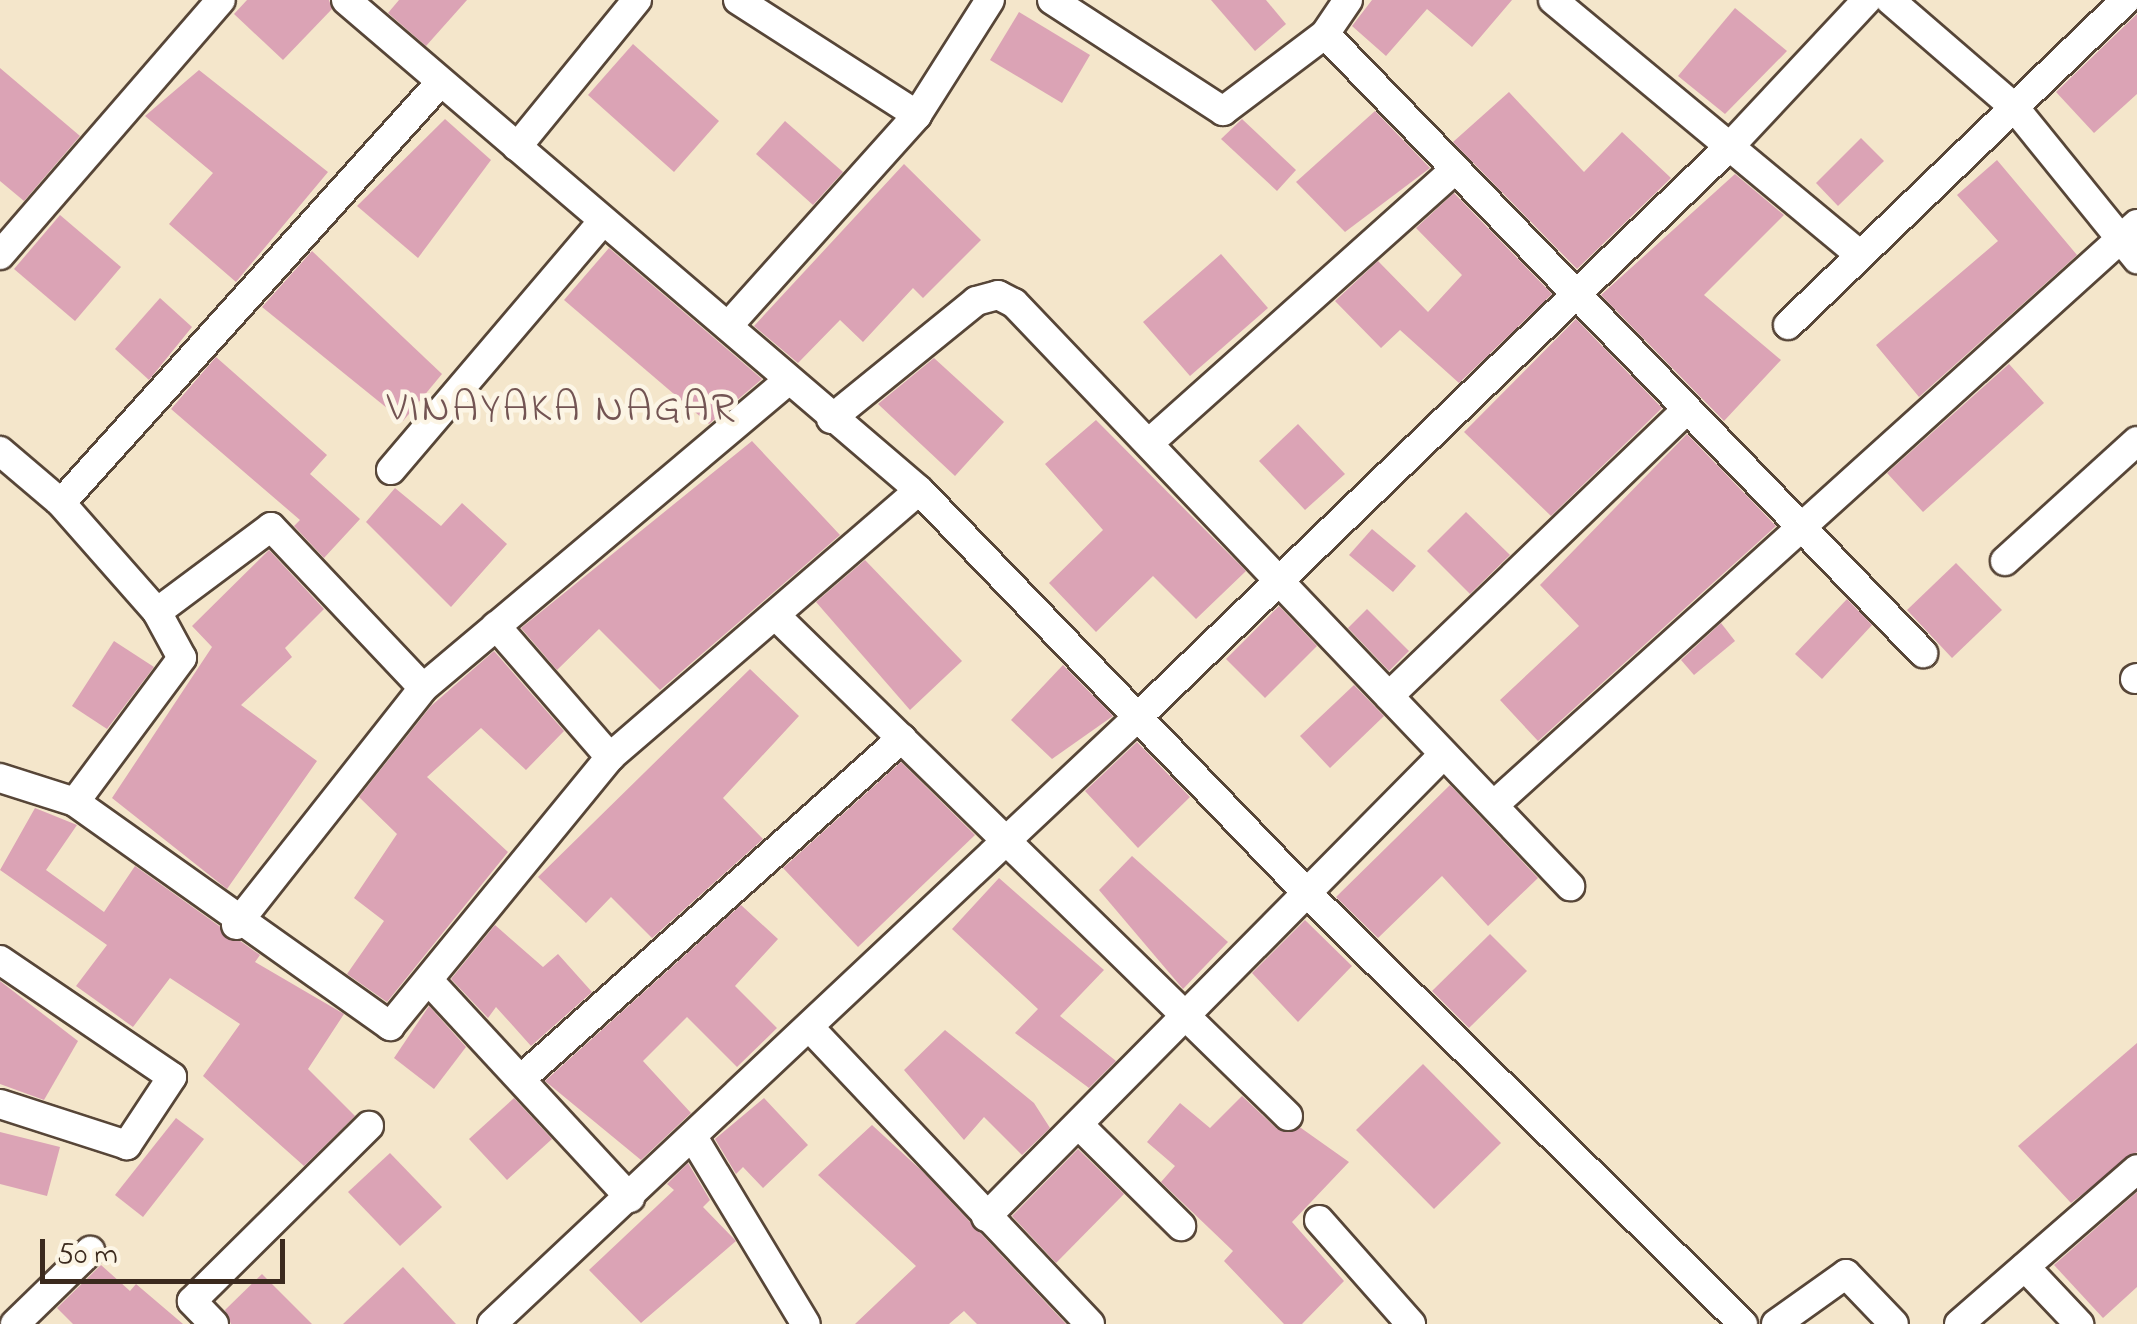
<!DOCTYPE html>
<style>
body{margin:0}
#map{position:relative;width:2137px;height:1324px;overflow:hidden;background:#f4e6cb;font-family:"Indie Flower",sans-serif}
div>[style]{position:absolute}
.building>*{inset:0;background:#dba3b5}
.roads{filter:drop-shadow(2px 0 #574638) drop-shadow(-2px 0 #574638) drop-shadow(0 2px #574638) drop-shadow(0 -2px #574638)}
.street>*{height:28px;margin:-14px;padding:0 14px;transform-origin:14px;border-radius:14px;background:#fff}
span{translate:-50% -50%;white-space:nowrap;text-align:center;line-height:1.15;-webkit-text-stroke:9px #fcf5e5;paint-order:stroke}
.neighbourhood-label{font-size:42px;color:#735453;letter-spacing:2.5px}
.scale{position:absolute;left:40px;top:1239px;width:245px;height:45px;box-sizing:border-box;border:5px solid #3b2a1e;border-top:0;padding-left:12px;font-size:30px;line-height:35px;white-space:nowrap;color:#3b2a1e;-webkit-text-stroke:8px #fcf5e5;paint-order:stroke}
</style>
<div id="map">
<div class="building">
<i style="clip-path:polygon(247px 0,329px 0,332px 9px,283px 60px,234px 14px)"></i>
<i style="clip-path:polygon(399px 0,467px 0,426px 46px,388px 13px)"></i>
<i style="clip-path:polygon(1211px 0,1266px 0,1286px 24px,1255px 51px)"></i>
<i style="clip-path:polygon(1372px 0,1512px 0,1472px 47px,1427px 9px,1386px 56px,1352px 26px)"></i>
<i style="clip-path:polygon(1735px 8px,1787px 51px,1725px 114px,1678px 76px)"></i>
<i style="clip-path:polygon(1019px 12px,1090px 55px,1062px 103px,990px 60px)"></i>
<i style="clip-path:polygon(2137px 14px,2137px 94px,2094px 133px,2056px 92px)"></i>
<i style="clip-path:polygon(633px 44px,719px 121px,674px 172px,588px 95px)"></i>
<i style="clip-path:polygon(0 68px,80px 136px,24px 201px,0 181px)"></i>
<i style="clip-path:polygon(199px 70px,328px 172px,236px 282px,169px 224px,213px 173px,145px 116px)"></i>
<i style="clip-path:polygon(1509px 92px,1584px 172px,1622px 132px,1671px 178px,1577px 269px,1453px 142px)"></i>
<i style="clip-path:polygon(1375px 111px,1430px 168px,1345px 232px,1296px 182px)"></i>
<i style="clip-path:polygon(445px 119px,491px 160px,418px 258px,357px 206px)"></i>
<i style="clip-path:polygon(1242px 119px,1296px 170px,1277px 191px,1221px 139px)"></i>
<i style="clip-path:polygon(785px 121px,843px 172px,813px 205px,756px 154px)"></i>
<i style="clip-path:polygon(1861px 138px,1884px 161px,1838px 206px,1816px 183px)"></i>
<i style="clip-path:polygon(1997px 160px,2077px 255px,1919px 397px,1876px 345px,1998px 241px,1957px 195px)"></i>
<i style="clip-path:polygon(904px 164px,981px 240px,923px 298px,913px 288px,863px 342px,840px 320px,798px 363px,754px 326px)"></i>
<i style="clip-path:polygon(1735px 174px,1784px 215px,1704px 295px,1781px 360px,1724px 421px,1601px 295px)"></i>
<i style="clip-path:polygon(1454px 193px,1552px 294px,1459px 383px,1400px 330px,1381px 348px,1335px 301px,1378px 261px,1428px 312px,1462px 275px,1416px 228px)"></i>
<i style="clip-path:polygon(60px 215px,121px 267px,75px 321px,14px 269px)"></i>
<i style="clip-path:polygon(609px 248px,762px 379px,709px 424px,564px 300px)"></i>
<i style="clip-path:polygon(312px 251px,442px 374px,403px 421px,262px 307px)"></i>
<i style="clip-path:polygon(1221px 254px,1268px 308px,1190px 376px,1143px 322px)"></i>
<i style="clip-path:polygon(160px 298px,192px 327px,149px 380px,115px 349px)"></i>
<i style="clip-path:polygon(1576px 319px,1662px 408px,1551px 516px,1464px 432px)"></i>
<i style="clip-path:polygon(216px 357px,327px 455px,310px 474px,360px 519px,324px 558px,294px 526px,300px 520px,171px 409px)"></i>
<i style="clip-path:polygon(934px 358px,1004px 422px,955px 476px,878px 404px)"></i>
<i style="clip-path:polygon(2009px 364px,2044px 403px,1923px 512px,1887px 473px)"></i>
<i style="clip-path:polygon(1096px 420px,1246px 571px,1196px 619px,1153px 576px,1096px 632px,1049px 583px,1103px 530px,1045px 464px)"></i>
<i style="clip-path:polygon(1298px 424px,1345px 474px,1305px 510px,1259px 461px)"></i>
<i style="clip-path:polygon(1687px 434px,1776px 526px,1538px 741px,1500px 700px,1579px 626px,1540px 585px)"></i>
<i style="clip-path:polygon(752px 441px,840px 535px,660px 690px,599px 629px,557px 670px,521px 628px)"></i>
<i style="clip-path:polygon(395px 488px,441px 526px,462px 503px,507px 544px,451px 607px,366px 522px)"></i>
<i style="clip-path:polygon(1466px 512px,1510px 555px,1470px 594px,1427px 551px)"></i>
<i style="clip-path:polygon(1372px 529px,1416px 566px,1393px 592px,1349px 555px)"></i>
<i style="clip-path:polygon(269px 550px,324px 609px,285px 648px,292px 657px,241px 705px,317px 761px,227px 889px,112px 798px,212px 647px,192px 626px)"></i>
<i style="clip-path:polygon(865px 560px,962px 661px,910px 710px,816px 602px)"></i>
<i style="clip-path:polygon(1956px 563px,2002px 610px,1952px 658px,1907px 610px)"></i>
<i style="clip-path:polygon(1847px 599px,1872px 625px,1822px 679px,1795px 654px)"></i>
<i style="clip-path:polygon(1279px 606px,1317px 646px,1265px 698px,1226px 659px)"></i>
<i style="clip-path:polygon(1367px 609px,1409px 651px,1389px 671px,1348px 628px)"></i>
<i style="clip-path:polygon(1721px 623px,1735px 641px,1694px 675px,1681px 660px)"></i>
<i style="clip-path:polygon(114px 641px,154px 667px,107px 729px,72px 706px)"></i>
<i style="clip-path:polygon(494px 651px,564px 731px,526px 770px,481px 728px,427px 777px,508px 852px,387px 1002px,347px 974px,384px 921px,354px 898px,397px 834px,359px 797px,431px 706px)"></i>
<i style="clip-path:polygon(1063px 665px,1113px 716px,1052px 759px,1011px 720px)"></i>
<i style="clip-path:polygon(750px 669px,799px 716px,723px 798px,763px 839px,652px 938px,611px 897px,586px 923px,538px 877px)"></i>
<i style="clip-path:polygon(1354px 685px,1384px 716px,1330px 768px,1300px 736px)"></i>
<i style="clip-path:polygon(1137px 742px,1190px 797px,1138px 848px,1085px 791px)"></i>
<i style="clip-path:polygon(901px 762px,975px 835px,858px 947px,783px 868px)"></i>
<i style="clip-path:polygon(1450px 785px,1538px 878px,1488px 926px,1442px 876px,1378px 938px,1336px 897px)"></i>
<i style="clip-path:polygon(35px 808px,77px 825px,46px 870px,104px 912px,135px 866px,260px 955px,255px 962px,344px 1014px,308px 1069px,355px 1116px,304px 1166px,203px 1076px,240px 1024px,170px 978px,133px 1027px,76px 986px,107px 945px,0 870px)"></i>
<i style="clip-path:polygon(1132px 856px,1228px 942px,1183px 989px,1099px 890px)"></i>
<i style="clip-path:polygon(999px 878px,1104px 970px,1060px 1016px,1116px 1061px,1089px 1088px,1015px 1033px,1038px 1009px,952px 929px)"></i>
<i style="clip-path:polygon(741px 905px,778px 939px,735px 986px,777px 1028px,737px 1067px,687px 1017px,643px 1061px,691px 1113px,641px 1160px,545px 1081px)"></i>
<i style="clip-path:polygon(1305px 920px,1352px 966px,1298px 1022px,1252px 973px)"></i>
<i style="clip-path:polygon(495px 925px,543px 967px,558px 954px,592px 992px,531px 1046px,496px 1007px,488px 1018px,451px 979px)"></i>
<i style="clip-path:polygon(1490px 934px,1527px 971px,1469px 1028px,1432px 991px)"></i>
<i style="clip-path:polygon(0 981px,78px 1041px,44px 1100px,0 1084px)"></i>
<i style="clip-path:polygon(429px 1006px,466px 1047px,434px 1089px,394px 1058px)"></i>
<i style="clip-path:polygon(945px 1030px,1034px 1103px,1050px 1128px,1022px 1155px,984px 1117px,964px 1140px,904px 1070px)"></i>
<i style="clip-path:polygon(2137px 1043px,2137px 1152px,2071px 1203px,2018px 1146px)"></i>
<i style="clip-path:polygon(1423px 1064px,1501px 1143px,1434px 1209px,1356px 1130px)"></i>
<i style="clip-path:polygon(1242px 1096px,1277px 1129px,1301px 1128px,1349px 1162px,1292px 1222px,1344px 1281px,1302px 1324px,1284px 1324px,1224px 1261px,1233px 1251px,1161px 1182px,1175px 1166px,1147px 1142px,1180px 1103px,1210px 1128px)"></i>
<i style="clip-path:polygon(514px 1098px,552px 1139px,507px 1180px,469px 1139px)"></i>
<i style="clip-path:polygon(764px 1098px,808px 1145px,763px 1188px,743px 1167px,736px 1174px,715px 1139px)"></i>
<i style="clip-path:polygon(176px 1118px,204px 1139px,143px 1217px,115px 1195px)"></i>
<i style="clip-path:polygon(872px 1125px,922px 1171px,1066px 1324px,977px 1324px,964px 1311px,949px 1324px,855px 1324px,916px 1266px,818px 1175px)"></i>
<i style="clip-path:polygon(0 1132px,60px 1147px,47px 1196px,0 1184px)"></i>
<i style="clip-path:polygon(1078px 1149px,1124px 1194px,1056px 1263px,1012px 1216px)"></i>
<i style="clip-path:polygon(390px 1153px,442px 1207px,400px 1246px,348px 1192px)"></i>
<i style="clip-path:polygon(688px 1163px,710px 1200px,703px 1207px,736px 1241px,641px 1323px,589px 1270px,674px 1190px,667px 1184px)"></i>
<i style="clip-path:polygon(2137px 1192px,2137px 1287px,2103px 1318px,2054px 1265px)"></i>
<i style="clip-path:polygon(101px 1265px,130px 1291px,136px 1284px,183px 1324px,73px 1324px,57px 1308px)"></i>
<i style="clip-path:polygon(403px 1267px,456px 1324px,343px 1324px)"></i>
<i style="clip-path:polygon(262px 1274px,312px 1324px,231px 1324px,225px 1310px)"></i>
</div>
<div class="roads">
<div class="street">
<i style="left:346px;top:0;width:754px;rotate:40.54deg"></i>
<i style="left:919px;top:490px;width:559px;rotate:46.09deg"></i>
<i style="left:1307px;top:893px;width:613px;rotate:44.67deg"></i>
<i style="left:738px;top:0;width:213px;rotate:32.7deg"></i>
<i style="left:1052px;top:0;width:204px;rotate:33deg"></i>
<i style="left:1223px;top:111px;width:128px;rotate:-37deg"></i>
<i style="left:1325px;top:34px;width:41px;rotate:-55.9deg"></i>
<i style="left:1553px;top:0;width:396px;rotate:39.7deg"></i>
<i style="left:1890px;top:0;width:164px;rotate:40.8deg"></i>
<i style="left:2014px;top:107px;width:196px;rotate:51deg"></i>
<i style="left:1325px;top:34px;width:861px;rotate:45.99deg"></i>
<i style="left:517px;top:147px;width:190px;rotate:-50.8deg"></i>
<i style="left:0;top:255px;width:337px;rotate:-49.1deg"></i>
<i style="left:1788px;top:325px;width:469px;rotate:-43.9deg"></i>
<i style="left:728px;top:326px;width:283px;rotate:-48.1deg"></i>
<i style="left:917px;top:115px;width:136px;rotate:-57.6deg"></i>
<i style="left:831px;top:419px;width:187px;rotate:-39.1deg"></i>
<i style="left:976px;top:301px;width:23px;rotate:-15deg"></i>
<i style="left:998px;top:295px;width:18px;rotate:27deg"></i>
<i style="left:1014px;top:303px;width:806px;rotate:46.36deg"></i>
<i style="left:1149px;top:443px;width:411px;rotate:-41.8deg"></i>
<i style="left:0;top:451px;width:80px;rotate:40.4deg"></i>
<i style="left:61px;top:503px;width:145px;rotate:48.6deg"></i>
<i style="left:157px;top:612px;width:52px;rotate:61.5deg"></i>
<i style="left:182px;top:658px;width:179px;rotate:126.6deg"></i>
<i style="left:391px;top:470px;width:324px;rotate:-49.6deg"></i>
<i style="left:61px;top:503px;width:563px;rotate:-47.95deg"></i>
<i style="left:2005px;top:561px;width:178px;rotate:-42.3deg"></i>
<i style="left:157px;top:612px;width:142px;rotate:-36.7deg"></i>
<i style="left:271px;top:527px;width:221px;rotate:46.6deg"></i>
<i style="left:775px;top:615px;width:717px;rotate:44.32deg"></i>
<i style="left:496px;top:626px;width:174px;rotate:49deg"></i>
<i style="left:2135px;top:679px;width:2px;rotate:-27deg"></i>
<i style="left:1389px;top:696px;width:412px;rotate:-43.9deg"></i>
<i style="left:0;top:778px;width:79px;rotate:17.7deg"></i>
<i style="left:75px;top:802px;width:387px;rotate:35.4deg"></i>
<i style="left:390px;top:1026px;width:348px;rotate:-50.7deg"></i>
<i style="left:610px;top:757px;width:408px;rotate:-40.8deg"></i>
<i style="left:1495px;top:804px;width:865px;rotate:-42.1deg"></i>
<i style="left:236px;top:925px;width:302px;rotate:-51.7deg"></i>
<i style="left:423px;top:688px;width:473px;rotate:-40.1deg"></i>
<i style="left:0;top:960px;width:208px;rotate:34.2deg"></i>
<i style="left:172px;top:1077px;width:82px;rotate:123.5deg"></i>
<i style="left:127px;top:1145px;width:133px;rotate:-162.1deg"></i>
<i style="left:431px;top:983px;width:293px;rotate:47.2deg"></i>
<i style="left:811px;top:1029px;width:406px;rotate:46.6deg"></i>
<i style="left:521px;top:1079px;width:511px;rotate:-41.83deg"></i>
<i style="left:1081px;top:1127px;width:141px;rotate:44.7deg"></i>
<i style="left:693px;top:1137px;width:218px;rotate:58.9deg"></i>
<i style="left:986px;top:1217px;width:651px;rotate:-45.31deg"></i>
<i style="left:1319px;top:1220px;width:139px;rotate:48.5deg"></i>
<i style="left:2025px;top:1267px;width:79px;rotate:46.5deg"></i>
<i style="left:15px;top:1324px;width:105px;rotate:-44.2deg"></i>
<i style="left:214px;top:1324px;width:32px;rotate:-134deg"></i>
<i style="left:192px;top:1301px;width:249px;rotate:-44.7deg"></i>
<i style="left:492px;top:1324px;width:892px;rotate:-43.23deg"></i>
<i style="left:1142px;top:713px;width:821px;rotate:-43.96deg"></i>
<i style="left:1733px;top:143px;width:196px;rotate:-46.9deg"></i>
<i style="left:1776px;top:1324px;width:86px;rotate:-35.5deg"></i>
<i style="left:1846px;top:1274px;width:69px;rotate:46.2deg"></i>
<i style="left:1959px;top:1324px;width:236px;rotate:-41deg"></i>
</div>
</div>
<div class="neighbourhood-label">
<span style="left:562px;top:410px">VINAYAKA NAGAR</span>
</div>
<div class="scale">50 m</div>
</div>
